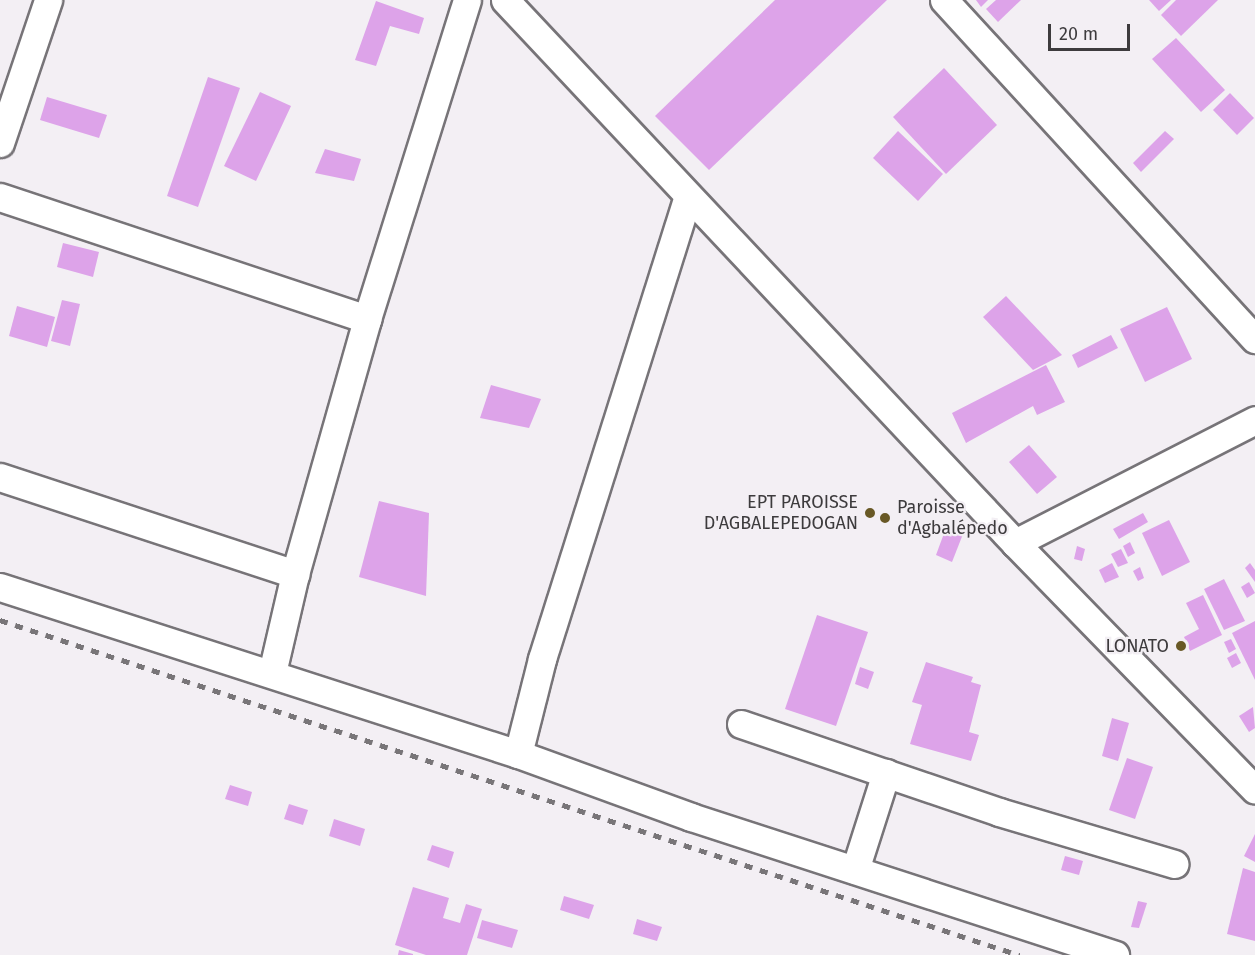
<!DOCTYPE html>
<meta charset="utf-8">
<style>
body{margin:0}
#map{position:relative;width:1255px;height:955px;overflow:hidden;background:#f3eff4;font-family:"Fira Sans",sans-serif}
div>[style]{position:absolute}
.building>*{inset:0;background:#dda3e9}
.roads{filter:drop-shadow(2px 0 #777478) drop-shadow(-2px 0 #777478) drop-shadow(0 2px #777478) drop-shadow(0 -2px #777478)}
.minor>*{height:27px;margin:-13.5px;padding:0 13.5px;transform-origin:13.5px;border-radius:13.5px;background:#fff}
.rail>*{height:4.5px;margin-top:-2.25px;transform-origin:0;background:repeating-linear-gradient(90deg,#787578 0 8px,transparent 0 16px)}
.dots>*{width:16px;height:16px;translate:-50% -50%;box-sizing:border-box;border:3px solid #f3eff4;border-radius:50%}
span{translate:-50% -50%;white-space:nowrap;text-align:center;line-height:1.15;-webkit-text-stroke:4.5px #f3eff4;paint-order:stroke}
.poi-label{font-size:18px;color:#3d3b3d}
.right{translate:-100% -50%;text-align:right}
.left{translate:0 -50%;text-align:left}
.scale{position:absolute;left:1048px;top:24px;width:82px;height:27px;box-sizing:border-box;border:3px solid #3d3b3d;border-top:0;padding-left:8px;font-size:18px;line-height:21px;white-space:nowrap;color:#3d3b3d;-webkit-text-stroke:4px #f3eff4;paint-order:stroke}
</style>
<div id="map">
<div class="building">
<i style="clip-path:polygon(775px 0,887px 0,709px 170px,655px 116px)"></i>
<i style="clip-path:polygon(976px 0,988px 0,981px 7px)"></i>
<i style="clip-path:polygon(996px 0,1021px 0,998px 22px,986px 9px)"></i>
<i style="clip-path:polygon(1149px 0,1171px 0,1159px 11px)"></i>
<i style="clip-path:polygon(1176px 0,1218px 0,1181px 36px,1161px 15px)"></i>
<i style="clip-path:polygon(376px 1px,424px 18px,419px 34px,390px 26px,376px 66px,355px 60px)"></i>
<i style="clip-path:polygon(1176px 38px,1225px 90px,1201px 112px,1152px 59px)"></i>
<i style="clip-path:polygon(944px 68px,997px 125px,946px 174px,893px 117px)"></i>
<i style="clip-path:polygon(208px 77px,240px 88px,198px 207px,167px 196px)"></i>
<i style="clip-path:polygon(260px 92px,291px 106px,256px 181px,224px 166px)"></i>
<i style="clip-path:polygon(1230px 93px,1254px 118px,1237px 135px,1213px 110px)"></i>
<i style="clip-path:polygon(47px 97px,107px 115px,99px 138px,40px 120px)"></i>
<i style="clip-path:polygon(898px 131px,943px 174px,918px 201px,873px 158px)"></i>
<i style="clip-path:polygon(1165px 131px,1174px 139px,1141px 172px,1133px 163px)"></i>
<i style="clip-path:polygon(325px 149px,361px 159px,354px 181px,315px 173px)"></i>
<i style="clip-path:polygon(63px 243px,99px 252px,93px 277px,57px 267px)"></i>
<i style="clip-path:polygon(1006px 296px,1062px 355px,1033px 370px,983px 317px)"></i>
<i style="clip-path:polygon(62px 300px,80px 304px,70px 346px,51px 341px)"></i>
<i style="clip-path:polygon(17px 306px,55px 317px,47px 347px,9px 336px)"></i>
<i style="clip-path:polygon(1167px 307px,1192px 359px,1145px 382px,1120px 329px)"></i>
<i style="clip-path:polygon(1111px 335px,1118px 348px,1078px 368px,1072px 355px)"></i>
<i style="clip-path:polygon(1046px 365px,1065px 402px,1037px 415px,1033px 406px,966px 443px,952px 413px)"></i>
<i style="clip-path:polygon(491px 385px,541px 399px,529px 428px,480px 418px)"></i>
<i style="clip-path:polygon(1029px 445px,1057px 477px,1037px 494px,1009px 462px)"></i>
<i style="clip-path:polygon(379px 501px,429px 513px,426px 596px,359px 577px)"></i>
<i style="clip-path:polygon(1143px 513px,1148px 522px,1119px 539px,1113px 529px)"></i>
<i style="clip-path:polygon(1169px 520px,1190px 562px,1162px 576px,1142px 533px)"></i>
<i style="clip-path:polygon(946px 528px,963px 534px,952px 562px,936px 555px)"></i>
<i style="clip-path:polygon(1130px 542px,1135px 553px,1128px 557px,1123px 546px)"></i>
<i style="clip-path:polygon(1077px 546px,1085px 549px,1082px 561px,1074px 559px)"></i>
<i style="clip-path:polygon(1121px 549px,1128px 563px,1118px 567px,1111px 554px)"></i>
<i style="clip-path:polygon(1112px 563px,1119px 577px,1105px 583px,1099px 570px)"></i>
<i style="clip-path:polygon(1250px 563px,1255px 570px,1255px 582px,1245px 568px)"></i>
<i style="clip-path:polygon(1140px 567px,1144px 578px,1138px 581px,1133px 571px)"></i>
<i style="clip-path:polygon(1224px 579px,1245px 621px,1224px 630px,1204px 589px)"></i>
<i style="clip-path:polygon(1249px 582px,1255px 593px,1247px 598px,1241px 587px)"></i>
<i style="clip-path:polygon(1203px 595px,1222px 635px,1190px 651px,1184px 637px,1199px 629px,1186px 603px)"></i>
<i style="clip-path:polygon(817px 615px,868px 632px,836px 726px,785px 709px)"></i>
<i style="clip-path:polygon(1255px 621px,1255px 680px,1232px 633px)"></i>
<i style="clip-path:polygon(1231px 639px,1236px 649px,1229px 653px,1224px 642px)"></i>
<i style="clip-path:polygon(1236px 653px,1241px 663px,1232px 668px,1227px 658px)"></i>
<i style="clip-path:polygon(926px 662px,973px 677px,971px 682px,981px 685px,969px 732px,979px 735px,971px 761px,910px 744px,922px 705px,912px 702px)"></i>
<i style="clip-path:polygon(860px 667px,874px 672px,868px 689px,855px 684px)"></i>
<i style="clip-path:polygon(1253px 707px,1255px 728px,1249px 732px,1239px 716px)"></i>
<i style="clip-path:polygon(1112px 718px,1129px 723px,1118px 761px,1102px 756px)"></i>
<i style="clip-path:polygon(1127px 758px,1153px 767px,1135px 819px,1109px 810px)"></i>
<i style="clip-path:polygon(230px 785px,252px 792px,248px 806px,225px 799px)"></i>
<i style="clip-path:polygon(289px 804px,308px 810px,303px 825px,284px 819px)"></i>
<i style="clip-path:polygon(334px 819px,365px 829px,360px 846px,329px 836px)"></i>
<i style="clip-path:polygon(1255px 834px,1255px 862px,1244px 856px)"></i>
<i style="clip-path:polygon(432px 845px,454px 852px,449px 868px,427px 860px)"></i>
<i style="clip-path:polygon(1065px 856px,1083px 861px,1079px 875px,1061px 870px)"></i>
<i style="clip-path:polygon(1243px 868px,1255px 872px,1255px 941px,1227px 934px)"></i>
<i style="clip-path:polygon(413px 887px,449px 898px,443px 918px,460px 923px,466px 904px,482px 909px,467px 955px,426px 955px,395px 945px)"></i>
<i style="clip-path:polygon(564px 896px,594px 905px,589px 919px,560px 910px)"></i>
<i style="clip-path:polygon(1138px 901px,1147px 903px,1139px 928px,1131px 927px)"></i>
<i style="clip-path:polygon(637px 919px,662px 927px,657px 941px,633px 934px)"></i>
<i style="clip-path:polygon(482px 920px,518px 930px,512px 948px,477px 938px)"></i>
<i style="clip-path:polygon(399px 950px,413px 954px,413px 955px,398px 955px)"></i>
</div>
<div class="roads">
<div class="minor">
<i style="left:505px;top:0;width:745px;rotate:46.8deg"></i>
<i style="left:1015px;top:543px;width:344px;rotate:45.8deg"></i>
<i style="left:944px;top:0;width:460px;rotate:47.5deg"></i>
<i style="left:0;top:143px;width:151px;rotate:-71.4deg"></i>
<i style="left:0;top:197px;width:387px;rotate:18.4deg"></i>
<i style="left:0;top:477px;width:311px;rotate:18.2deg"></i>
<i style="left:1015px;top:543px;width:270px;rotate:-27.1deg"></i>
<i style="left:0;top:587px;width:544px;rotate:17.87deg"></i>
<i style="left:518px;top:754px;width:184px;rotate:20deg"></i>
<i style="left:691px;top:817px;width:446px;rotate:18deg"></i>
<i style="left:272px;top:673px;width:102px;rotate:-76.9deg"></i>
<i style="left:295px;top:574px;width:265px;rotate:-74.2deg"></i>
<i style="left:367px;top:319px;width:334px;rotate:-72.6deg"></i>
<i style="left:741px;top:724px;width:273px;rotate:18.8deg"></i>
<i style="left:999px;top:812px;width:183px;rotate:16.5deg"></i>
<i style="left:518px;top:754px;width:98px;rotate:-75.8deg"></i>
<i style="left:542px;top:659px;width:485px;rotate:-72.5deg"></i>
<i style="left:855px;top:870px;width:102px;rotate:-72.3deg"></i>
</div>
</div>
<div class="rail">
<i style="left:0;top:620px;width:1073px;rotate:18.2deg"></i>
</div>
<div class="dots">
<i style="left:870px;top:513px;background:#685825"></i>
<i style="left:885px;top:518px;background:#685825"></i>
<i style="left:1181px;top:646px;background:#685825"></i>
</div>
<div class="poi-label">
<span class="right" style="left:858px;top:513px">EPT PAROISSE<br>D'AGBALEPEDOGAN</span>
<span class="left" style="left:897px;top:518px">Paroisse<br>d'Agbalépedo</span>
<span class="right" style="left:1169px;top:646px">LONATO</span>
</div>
<div class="scale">20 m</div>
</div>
